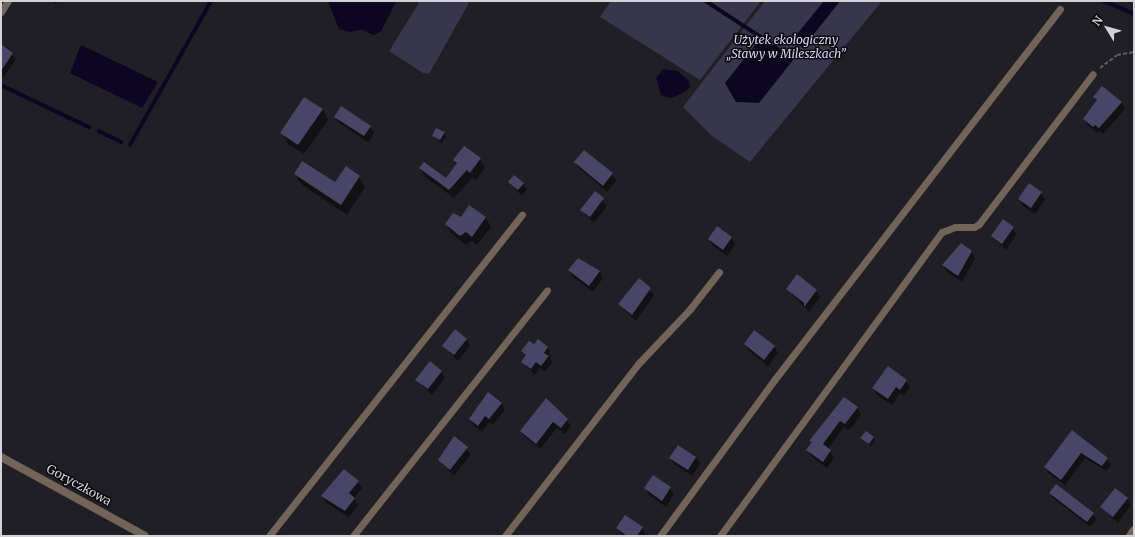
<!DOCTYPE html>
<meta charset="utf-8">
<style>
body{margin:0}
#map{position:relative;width:1135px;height:537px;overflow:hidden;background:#201f25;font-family:Merriweather,serif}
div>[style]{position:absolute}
.green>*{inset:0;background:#38364c}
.water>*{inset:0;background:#0d0622}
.shadow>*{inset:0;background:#0007}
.stream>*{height:3.5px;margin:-1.75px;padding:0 1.75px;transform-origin:1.75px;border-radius:1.75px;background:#0d0622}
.building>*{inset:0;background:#494567}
.path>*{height:2px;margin-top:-1px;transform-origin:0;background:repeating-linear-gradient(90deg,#5d5c61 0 4px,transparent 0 6px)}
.lane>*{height:7px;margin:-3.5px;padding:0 3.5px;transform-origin:3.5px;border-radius:3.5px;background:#726458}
.street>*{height:8px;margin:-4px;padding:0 4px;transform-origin:4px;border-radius:4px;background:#726458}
span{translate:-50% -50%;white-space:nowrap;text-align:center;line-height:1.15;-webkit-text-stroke:3px #0a0a0c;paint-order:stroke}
.park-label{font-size:12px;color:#d6d3f9;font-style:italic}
.street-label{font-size:12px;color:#d3d3d7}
.frame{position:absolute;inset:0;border:2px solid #d3d3d7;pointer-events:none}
.north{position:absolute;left:1087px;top:8px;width:40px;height:40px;-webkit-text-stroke:3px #0a0a0c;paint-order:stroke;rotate:307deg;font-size:11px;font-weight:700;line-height:16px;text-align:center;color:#d3d3d7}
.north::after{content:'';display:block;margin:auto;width:14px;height:18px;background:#d3d3d7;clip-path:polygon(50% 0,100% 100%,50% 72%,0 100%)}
</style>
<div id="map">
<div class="green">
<i style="clip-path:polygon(416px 1px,470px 1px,429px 74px,423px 73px,389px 51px,419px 3px)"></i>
<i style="clip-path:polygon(611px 1px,761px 1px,700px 80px,600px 17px)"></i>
<i style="clip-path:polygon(765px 1px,882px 1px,750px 162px,712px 136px,683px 107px)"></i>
</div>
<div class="water">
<i style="clip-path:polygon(328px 1px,395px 1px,396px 2px,381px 31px,374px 35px,362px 30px,349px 32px,339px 29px)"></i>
<i style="clip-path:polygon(824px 1px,840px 1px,803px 48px,793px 39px)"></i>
<i style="clip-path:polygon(756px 44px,775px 45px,794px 59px,759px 103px,736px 102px,725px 83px)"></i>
<i style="clip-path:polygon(81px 45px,158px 82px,142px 108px,70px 73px)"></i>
<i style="clip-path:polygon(663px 69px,678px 71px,689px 81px,690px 87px,683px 93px,671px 98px,661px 95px,656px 78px)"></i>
</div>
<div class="shadow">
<i style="clip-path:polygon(51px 1px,58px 1px,56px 4px)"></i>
<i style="clip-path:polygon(1px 46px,8px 47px,16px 60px,3px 78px,1px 76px)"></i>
<i style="clip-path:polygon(1094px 97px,1121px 102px,1125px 109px,1103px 134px,1099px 131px,1097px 133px,1088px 126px,1084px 119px,1097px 102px)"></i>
<i style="clip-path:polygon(304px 98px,323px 110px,328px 120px,304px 154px,288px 144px,282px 133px)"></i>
<i style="clip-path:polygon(335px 117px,370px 126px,374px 133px,368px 142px,339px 123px)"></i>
<i style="clip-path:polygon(444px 133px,446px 136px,442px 143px,433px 136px)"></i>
<i style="clip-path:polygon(584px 151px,612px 174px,616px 181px,607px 192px,579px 168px,576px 162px)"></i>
<i style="clip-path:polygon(480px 159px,485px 167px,476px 180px,472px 178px,454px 198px,425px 177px,420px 168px,447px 179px,457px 165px,454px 160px)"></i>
<i style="clip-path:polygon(295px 174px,336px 184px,359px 177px,365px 187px,347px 215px,301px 184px)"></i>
<i style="clip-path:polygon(509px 182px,523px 183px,527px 190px,522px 196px)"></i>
<i style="clip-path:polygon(1030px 185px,1041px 193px,1045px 200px,1035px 214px,1023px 206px,1020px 199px)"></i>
<i style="clip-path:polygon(595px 192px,607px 206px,594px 223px,581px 210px)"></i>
<i style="clip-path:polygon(461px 218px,486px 218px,491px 227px,477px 245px,472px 241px,466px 245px,451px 233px,446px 224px)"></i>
<i style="clip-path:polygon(1004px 220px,1017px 234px,1006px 250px,992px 236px)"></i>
<i style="clip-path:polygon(718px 228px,732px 238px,735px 245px,727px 256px,713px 246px,709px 239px)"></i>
<i style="clip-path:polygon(972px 252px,975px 258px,962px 282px,947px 272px,943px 265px)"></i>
<i style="clip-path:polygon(578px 259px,600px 271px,603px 278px,593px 292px,573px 277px,570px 270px)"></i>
<i style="clip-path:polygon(797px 276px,816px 291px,820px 297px,809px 312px,787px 289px)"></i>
<i style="clip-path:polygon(639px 280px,654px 295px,636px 321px,619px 305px)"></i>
<i style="clip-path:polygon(466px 339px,470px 346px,458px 361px,444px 346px)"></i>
<i style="clip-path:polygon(538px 341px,548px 348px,552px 363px,545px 372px,540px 368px,535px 375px,522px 362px,526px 357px,523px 351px,534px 346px)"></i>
<i style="clip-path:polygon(745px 344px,774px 346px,778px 353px,768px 366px,749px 351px)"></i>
<i style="clip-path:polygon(888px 368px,906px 381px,910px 387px,904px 396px,900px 393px,892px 405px,877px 395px,873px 388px)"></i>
<i style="clip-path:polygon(441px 372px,445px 378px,432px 395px,417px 380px)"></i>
<i style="clip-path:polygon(546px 400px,561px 412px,571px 426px,565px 434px,557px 428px,540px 449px,525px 437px,521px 431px)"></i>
<i style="clip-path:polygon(501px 403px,505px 410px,493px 425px,489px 422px,482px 432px,474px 426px,470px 419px)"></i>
<i style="clip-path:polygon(857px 408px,861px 415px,849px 430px,844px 427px,828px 449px,834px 457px,827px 468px,811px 456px,808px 450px,812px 444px,811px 441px)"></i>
<i style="clip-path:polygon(1072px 432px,1107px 459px,1111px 465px,1106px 471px,1085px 458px,1065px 485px,1048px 473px,1045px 467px)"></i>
<i style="clip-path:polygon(454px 437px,471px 454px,454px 476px,439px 460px)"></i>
<i style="clip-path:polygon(873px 437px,875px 440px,871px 446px,861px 438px)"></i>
<i style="clip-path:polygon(679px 446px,696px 458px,700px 464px,692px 476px,674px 464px,670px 458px)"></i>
<i style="clip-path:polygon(358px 481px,362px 488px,354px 498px,358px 505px,349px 517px,326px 503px,322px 496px)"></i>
<i style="clip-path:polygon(645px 488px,670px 488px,674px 495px,666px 507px,649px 495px)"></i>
<i style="clip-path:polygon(1050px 493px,1093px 514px,1096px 519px,1090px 527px,1053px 498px)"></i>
<i style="clip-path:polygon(1127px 498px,1131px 505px,1118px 523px,1102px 507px)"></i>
<i style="clip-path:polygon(617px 528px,642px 528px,646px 535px,623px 536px)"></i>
</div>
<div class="stream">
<i style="left:706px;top:1px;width:66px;rotate:33.2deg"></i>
<i style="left:761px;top:37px;width:8px;rotate:67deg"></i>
<i style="left:1104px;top:1px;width:33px;rotate:23deg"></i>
<i style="left:1px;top:85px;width:98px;rotate:25.5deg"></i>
<i style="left:99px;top:131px;width:25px;rotate:26deg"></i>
<i style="left:130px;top:145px;width:165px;rotate:-60.6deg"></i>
</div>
<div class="building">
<i style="clip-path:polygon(1px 44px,13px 53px,1px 71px)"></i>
<i style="clip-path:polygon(1102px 86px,1122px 102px,1099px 128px,1095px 125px,1093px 127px,1083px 119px,1097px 100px,1093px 97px)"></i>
<i style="clip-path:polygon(304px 97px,323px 109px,298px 145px,280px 133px)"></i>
<i style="clip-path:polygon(341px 106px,371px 126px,364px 136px,334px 117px)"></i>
<i style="clip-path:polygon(436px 128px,445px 132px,440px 140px,432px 136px)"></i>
<i style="clip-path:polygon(464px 146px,481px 158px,470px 173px,467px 170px,449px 190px,419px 168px,424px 162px,446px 178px,457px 163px,453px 160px)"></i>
<i style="clip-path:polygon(584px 150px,613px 173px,603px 186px,574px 162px)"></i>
<i style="clip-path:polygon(302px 161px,335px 182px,346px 166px,360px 176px,341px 205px,294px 174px)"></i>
<i style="clip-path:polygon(514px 175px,524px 183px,518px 190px,508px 182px)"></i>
<i style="clip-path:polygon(1029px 183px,1042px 192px,1031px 208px,1018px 199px)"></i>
<i style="clip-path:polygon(595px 191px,604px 198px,590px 217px,580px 210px)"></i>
<i style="clip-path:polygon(469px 205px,486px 217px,472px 237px,466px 232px,460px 236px,445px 224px,453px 213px,461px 217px)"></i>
<i style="clip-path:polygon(1003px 219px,1014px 227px,1002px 244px,991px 236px)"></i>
<i style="clip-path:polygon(717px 226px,732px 237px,723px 250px,708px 239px)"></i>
<i style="clip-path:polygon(961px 243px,972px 251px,958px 276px,942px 265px)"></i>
<i style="clip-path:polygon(578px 258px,600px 271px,589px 286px,568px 270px)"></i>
<i style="clip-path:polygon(797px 274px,817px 290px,804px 307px,804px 303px,786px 289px)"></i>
<i style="clip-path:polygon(639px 278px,651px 288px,632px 315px,618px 304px)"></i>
<i style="clip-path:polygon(455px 329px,467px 339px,454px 355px,442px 346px)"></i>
<i style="clip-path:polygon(754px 330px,775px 346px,764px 360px,744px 344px)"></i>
<i style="clip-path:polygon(538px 339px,548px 347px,544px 353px,549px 356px,541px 366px,536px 362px,531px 369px,521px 362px,526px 355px,521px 351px,529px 341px,534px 344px)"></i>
<i style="clip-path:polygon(430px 361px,442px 371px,428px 389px,415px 380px)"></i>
<i style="clip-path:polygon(888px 366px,907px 380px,900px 390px,896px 387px,888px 399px,872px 388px)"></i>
<i style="clip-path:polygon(488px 392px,502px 403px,489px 419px,485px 416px,478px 426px,469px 419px)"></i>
<i style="clip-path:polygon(844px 397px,858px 407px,845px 424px,840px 421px,823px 444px,831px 450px,823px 462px,806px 450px,812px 442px,809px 441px)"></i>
<i style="clip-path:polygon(546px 398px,568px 419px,561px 428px,553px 422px,536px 444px,520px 431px)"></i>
<i style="clip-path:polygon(1072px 430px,1108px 458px,1102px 466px,1081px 453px,1061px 480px,1044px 467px)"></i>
<i style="clip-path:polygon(866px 431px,874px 437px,869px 444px,860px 438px)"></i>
<i style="clip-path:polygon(454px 436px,468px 447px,450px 470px,438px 460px)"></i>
<i style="clip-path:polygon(678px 445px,696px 457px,688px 470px,669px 458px)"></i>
<i style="clip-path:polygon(344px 469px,359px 481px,349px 493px,355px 498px,345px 511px,321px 496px)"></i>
<i style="clip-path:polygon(653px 475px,671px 487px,662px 501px,644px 488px)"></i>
<i style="clip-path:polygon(1056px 484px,1094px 513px,1087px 522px,1049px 493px)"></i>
<i style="clip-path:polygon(1115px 488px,1128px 498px,1113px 517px,1100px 507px)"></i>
<i style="clip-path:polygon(625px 515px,643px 527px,637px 536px,627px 536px,616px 528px)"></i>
</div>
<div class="path">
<i style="left:1100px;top:68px;width:21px;rotate:-37deg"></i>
<i style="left:1117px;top:55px;width:17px;rotate:-10deg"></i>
</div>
<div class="lane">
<i style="left:1px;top:12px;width:13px;rotate:-58deg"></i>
<i style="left:269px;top:536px;width:409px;rotate:-51.8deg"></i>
<i style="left:353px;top:536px;width:313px;rotate:-51.7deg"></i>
<i style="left:505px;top:536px;width:217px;rotate:-52.3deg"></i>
<i style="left:638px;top:364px;width:76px;rotate:-46.6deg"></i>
<i style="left:690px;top:309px;width:47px;rotate:-51.9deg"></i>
<i style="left:660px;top:536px;width:195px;rotate:-53.8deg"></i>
<i style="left:775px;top:379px;width:467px;rotate:-52.4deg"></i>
<i style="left:720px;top:536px;width:376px;rotate:-53.9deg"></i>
<i style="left:942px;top:232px;width:14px;rotate:-21deg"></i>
<i style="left:955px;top:227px;width:19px"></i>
<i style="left:974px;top:227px;width:6px;rotate:-31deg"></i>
<i style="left:979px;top:224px;width:188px;rotate:-52.8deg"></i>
</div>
<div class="street">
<i style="left:1px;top:457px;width:164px;rotate:28.7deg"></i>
<i style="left:1130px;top:536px;width:7px;rotate:-56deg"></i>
</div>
<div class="park-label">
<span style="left:786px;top:47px">Użytek ekologiczny<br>„Stawy w Mileszkach”</span>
</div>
<div class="street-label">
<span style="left:79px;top:485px;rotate:29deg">Goryczkowa</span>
</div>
<div class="frame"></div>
<div class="north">N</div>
</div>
